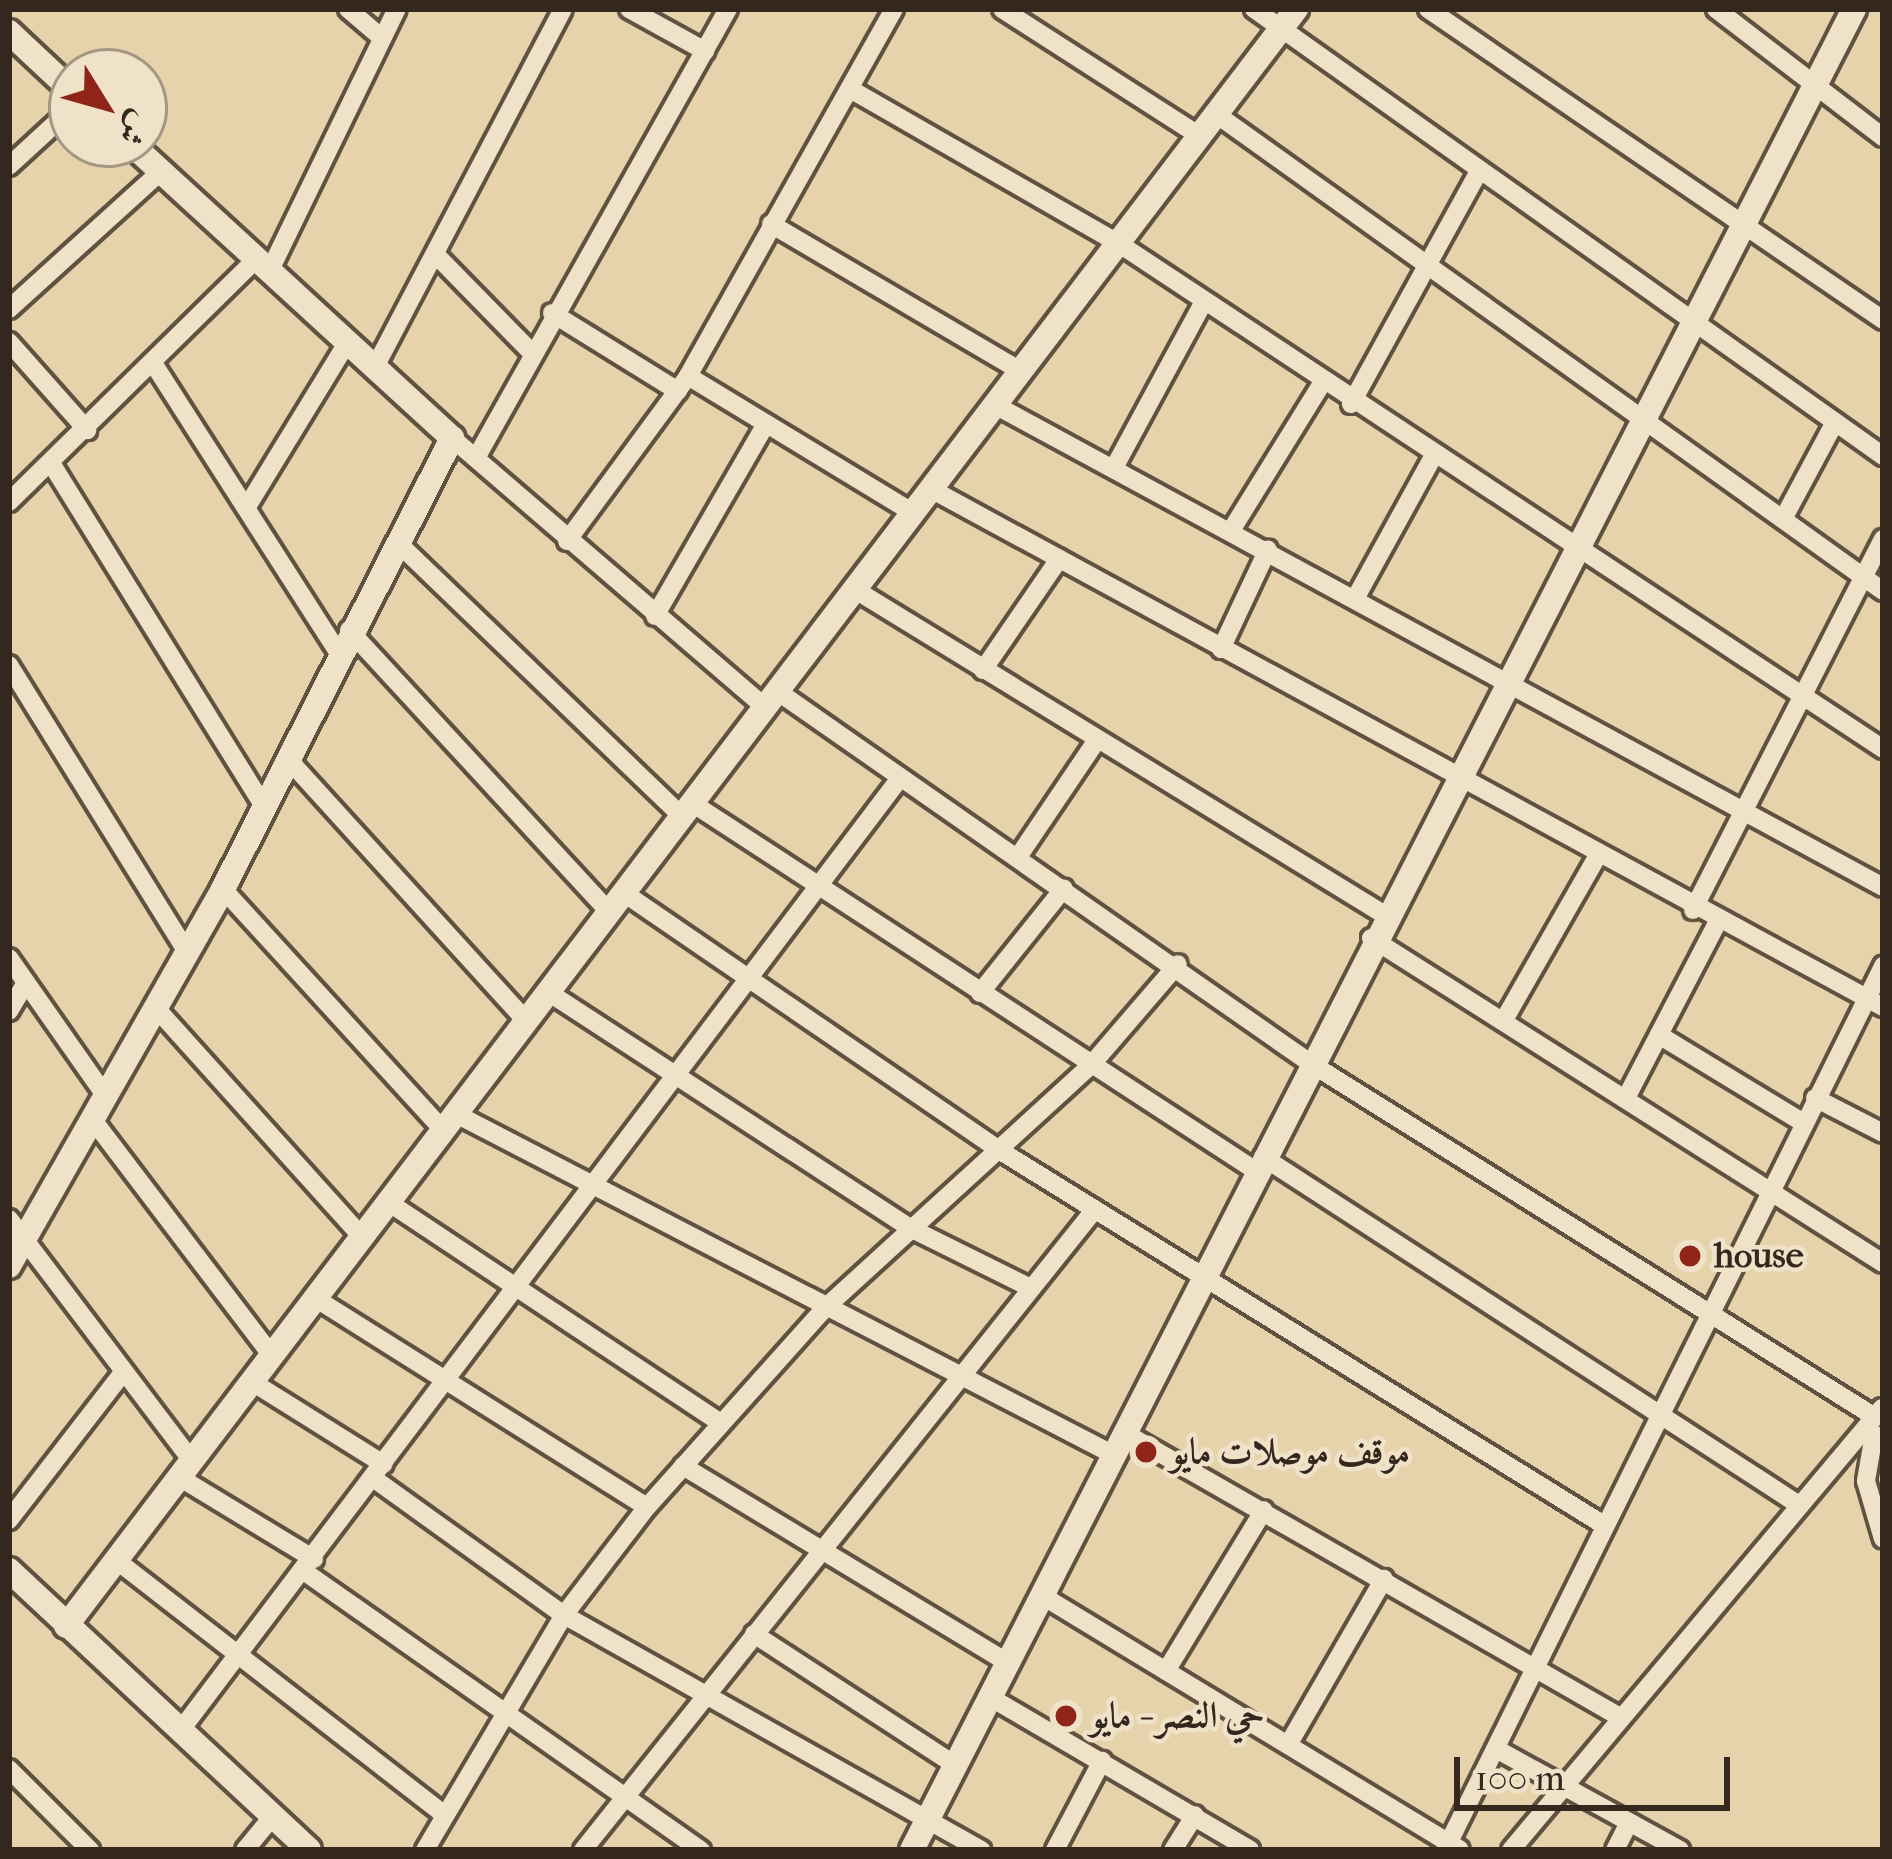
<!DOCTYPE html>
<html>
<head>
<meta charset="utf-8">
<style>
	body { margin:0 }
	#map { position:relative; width:1892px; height:1859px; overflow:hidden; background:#e6d3ab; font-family:"IM FELL French Canon",Amiri,serif }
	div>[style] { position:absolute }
	.roads { filter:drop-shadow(3px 0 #605241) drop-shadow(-3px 0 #605241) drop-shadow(0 3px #605241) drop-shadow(0 -3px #605241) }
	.minor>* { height:18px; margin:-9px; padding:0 9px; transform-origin:9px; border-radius:9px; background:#efe2c8 }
	.tertiary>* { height:24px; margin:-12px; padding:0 12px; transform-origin:12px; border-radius:12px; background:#efe2c8 }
	.dots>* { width:33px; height:33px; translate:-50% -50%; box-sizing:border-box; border:6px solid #efe2c8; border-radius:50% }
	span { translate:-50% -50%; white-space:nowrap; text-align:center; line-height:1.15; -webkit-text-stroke:9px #efe2c8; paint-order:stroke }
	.poi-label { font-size:36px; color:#34271e; font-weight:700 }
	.left { translate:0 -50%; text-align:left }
	.frame { position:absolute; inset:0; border:12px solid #34271e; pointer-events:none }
	.north { position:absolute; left:48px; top:48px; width:120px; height:120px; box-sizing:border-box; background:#efe2c8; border:3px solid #a49784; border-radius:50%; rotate:127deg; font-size:33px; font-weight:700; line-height:48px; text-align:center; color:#34271e }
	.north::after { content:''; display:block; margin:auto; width:42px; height:54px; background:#8f2418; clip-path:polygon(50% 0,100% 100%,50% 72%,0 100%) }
	.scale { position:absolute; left:1454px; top:1757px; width:276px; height:54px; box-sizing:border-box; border:6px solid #34271e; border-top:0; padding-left:15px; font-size:36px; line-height:42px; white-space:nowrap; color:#34271e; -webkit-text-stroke:9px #efe2c8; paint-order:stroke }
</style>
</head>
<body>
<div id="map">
	<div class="roads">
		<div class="minor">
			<i style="left:348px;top:9px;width:45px;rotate:40.5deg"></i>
			<i style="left:629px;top:9px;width:87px;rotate:28.9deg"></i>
			<i style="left:1002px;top:9px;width:235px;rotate:32.7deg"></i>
			<i style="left:1254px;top:9px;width:772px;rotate:35.4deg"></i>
			<i style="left:1428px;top:9px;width:551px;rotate:34.35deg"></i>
			<i style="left:1716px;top:9px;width:210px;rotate:37.5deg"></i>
			<i style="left:850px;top:89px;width:309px;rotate:29.9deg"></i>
			<i style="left:1118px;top:243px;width:917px;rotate:33.48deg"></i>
			<i style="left:1216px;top:114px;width:820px;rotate:35.57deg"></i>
			<i style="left:9px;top:166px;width:86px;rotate:-42.6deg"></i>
			<i style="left:771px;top:224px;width:290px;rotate:30.5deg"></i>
			<i style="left:436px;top:255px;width:134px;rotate:45.6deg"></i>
			<i style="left:271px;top:268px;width:288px;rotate:-64.1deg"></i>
			<i style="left:9px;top:309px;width:205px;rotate:-42.2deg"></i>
			<i style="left:552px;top:313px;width:148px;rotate:31.8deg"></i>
			<i style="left:9px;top:342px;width:118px;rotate:48.4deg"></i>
			<i style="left:155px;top:366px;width:338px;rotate:57.4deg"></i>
			<i style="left:375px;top:367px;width:404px;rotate:-62.3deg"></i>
			<i style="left:688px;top:376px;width:263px;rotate:31.3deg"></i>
			<i style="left:1351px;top:404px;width:261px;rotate:-61.2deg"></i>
			<i style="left:995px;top:405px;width:1010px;rotate:28.49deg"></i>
			<i style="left:452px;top:438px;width:413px;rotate:40.7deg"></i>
			<i style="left:476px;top:458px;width:515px;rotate:-60.7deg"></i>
			<i style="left:51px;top:463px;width:405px;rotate:58.2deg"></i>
			<i style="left:1115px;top:466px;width:185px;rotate:-61.6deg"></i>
			<i style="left:931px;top:489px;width:1084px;rotate:28.55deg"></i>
			<i style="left:9px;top:502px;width:349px;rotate:-44.5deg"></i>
			<i style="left:248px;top:505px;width:190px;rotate:-58.6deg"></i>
			<i style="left:1783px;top:519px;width:110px;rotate:-61.8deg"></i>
			<i style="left:1232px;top:529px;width:169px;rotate:-58.3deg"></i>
			<i style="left:567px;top:541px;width:205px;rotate:-53.7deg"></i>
			<i style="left:688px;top:376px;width:421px;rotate:-60.7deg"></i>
			<i style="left:398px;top:543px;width:394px;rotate:43.9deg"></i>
			<i style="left:854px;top:589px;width:623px;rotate:31.55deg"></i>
			<i style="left:1356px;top:597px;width:160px;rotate:-61.2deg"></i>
			<i style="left:655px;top:616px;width:222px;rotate:-60deg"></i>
			<i style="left:349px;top:630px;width:384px;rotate:47.3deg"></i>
			<i style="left:1221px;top:649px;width:110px;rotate:-64.8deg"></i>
			<i style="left:9px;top:665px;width:336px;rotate:58.2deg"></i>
			<i style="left:983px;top:670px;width:135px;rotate:-55.6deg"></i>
			<i style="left:777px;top:691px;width:650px;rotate:34.91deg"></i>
			<i style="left:1310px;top:1063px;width:667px;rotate:32.07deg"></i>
			<i style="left:287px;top:758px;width:355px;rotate:47.7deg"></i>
			<i style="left:692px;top:803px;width:673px;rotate:33.12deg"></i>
			<i style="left:1018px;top:857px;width:141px;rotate:-56deg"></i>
			<i style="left:223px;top:889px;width:326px;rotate:47.6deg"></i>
			<i style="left:624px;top:893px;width:455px;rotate:34.4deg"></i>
			<i style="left:999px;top:1150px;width:706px;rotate:31.8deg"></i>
			<i style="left:1693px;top:910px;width:417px;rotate:-62.9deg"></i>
			<i style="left:1371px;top:938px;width:606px;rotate:32.41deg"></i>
			<i style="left:9px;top:958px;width:167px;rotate:55deg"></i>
			<i style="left:548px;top:992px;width:434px;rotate:33.1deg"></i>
			<i style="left:912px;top:1229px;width:131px;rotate:26.4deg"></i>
			<i style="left:980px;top:993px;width:134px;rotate:-51.3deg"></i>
			<i style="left:155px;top:1007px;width:309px;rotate:48deg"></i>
			<i style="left:9px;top:1011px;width:31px;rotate:-59deg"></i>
			<i style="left:1504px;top:1020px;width:190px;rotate:-60.3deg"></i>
			<i style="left:1659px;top:1035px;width:167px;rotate:31.3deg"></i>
			<i style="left:1626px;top:1098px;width:197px;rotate:-62.5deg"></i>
			<i style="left:1815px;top:1098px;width:76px;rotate:27.2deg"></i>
			<i style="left:456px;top:1114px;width:739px;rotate:27.4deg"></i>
			<i style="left:93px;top:1120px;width:296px;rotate:52.8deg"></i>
			<i style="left:1263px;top:1157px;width:639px;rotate:32.99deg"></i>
			<i style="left:388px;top:1202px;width:400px;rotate:33.6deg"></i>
			<i style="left:9px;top:1219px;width:303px;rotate:52.9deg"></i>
			<i style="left:315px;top:1298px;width:392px;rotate:32.2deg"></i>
			<i style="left:252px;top:1382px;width:155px;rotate:32deg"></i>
			<i style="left:1123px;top:1432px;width:571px;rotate:29.84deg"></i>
			<i style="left:1874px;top:1434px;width:48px;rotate:99.7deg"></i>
			<i style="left:1866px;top:1481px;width:60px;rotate:73.7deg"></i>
			<i style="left:683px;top:1466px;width:378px;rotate:31.2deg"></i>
			<i style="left:179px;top:1477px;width:158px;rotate:31.3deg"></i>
			<i style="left:373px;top:1478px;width:235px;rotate:35.7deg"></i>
			<i style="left:564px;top:1615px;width:479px;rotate:29.4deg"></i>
			<i style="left:9px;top:1520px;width:188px;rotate:-52.3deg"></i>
			<i style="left:116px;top:1560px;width:415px;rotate:37.8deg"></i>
			<i style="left:305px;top:1572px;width:484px;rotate:35.1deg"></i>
			<i style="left:1041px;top:1595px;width:490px;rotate:31.3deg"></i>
			<i style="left:754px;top:1634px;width:240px;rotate:33.1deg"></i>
			<i style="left:1166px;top:1671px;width:188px;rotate:-58.7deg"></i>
			<i style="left:988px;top:1696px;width:304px;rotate:30.4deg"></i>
			<i style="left:180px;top:1731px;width:1194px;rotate:-52.93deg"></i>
			<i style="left:1288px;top:1745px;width:192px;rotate:-60deg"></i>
			<i style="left:1498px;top:1750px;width:208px;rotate:28.8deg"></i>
			<i style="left:9px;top:1769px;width:115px;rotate:45deg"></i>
			<i style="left:245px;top:1850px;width:44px;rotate:-50.5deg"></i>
			<i style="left:425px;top:1850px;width:273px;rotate:-59.4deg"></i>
			<i style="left:564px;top:1615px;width:136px;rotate:-52.5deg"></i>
			<i style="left:647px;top:1507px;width:268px;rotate:-48.2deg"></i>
			<i style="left:826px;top:1307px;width:359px;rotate:-42.4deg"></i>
			<i style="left:1091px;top:1065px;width:133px;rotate:-49.3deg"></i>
			<i style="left:583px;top:1850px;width:820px;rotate:-51.38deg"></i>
			<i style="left:1055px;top:1850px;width:101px;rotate:-62.2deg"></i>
			<i style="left:1173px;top:1850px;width:41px;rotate:-57.8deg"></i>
			<i style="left:1445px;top:1850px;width:987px;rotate:-63.64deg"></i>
			<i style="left:1511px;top:1850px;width:577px;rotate:-49.99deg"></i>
			<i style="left:1615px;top:1850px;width:30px;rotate:-63deg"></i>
		</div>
		<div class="tertiary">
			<i style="left:9px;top:32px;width:86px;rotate:43.1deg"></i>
			<i style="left:9px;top:1266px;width:434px;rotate:-60.4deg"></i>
			<i style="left:223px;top:889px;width:506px;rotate:-63.08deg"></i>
			<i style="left:452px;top:438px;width:435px;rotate:-137.5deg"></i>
			<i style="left:9px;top:1570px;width:410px;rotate:43deg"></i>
			<i style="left:66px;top:1626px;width:2032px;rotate:-52.74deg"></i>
			<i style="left:912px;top:1850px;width:2068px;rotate:-62.9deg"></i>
		</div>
	</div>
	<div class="dots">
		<i style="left:1690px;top:1256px;background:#8f2418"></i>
		<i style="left:1146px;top:1452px;background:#8f2418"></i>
		<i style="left:1066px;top:1716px;background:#8f2418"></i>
	</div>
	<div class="poi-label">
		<span class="left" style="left:1714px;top:1256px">house</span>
		<span class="left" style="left:1170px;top:1452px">موقف موصلات مايو</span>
		<span class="left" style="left:1090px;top:1716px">حي النصر - مايو</span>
	</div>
	<div class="frame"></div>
	<div class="north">ش</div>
	<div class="scale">100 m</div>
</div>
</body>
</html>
